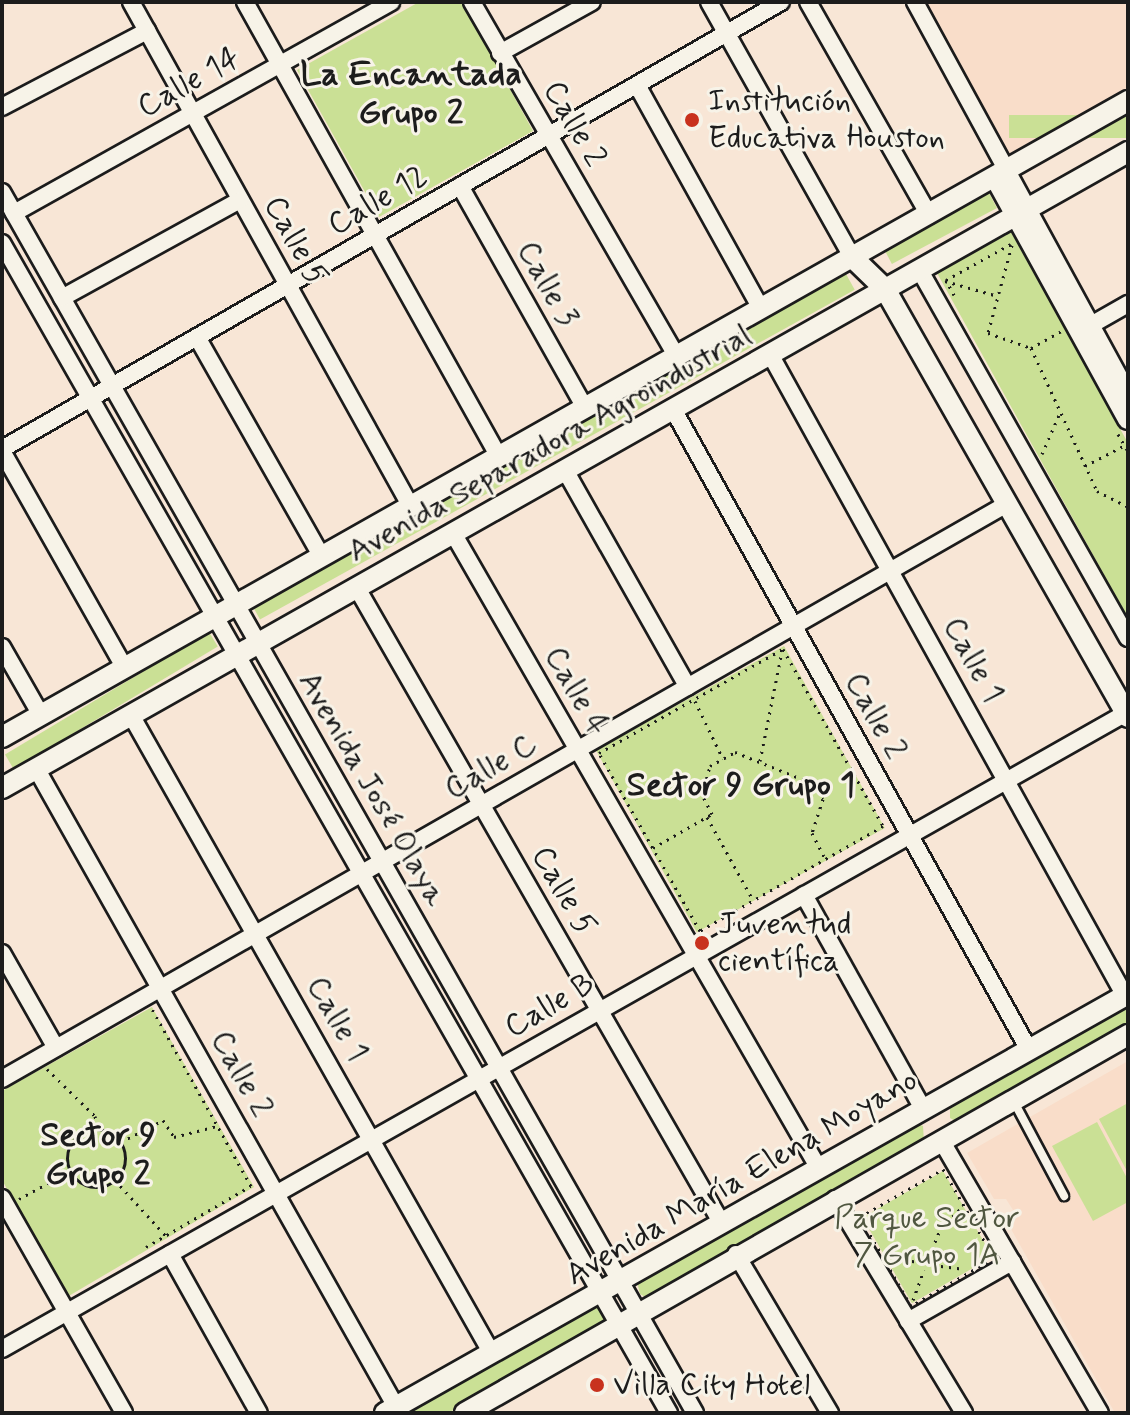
<!DOCTYPE html>
<html>
<head>
<meta charset="utf-8">
<style>
	body { margin:0 }
	#map { position:relative; width:1130px; height:1415px; overflow:hidden; background:#f8e6d6; font-family:Mynerve,sans-serif }
	div>[style] { position:absolute }
	.built>* { inset:0; background:#f9ddc9 }
	.green>* { inset:0; background:#cae095; transform-origin:0 0 }
	.path>* { height:3px; margin-top:-1.5px; transform-origin:0; background:repeating-linear-gradient(90deg,#1c1c1c 0 2px,transparent 0 8px) }
	.path>.ring { margin:-1.5px; padding:0; box-sizing:content-box; background:none; border:3px solid #1c1c1c; border-radius:50% }
	.roads { filter:drop-shadow(2px 0 #1c1c1c) drop-shadow(-2px 0 #1c1c1c) drop-shadow(0 2px #1c1c1c) drop-shadow(0 -2px #1c1c1c) }
	.service>* { height:8px; margin:-4px; padding:0 4px; transform-origin:4px; border-radius:4px; background:#f7f3e8 }
	.minor>* { height:16px; margin:-8px; padding:0 8px; transform-origin:8px; border-radius:8px; background:#f7f3e8 }
	.tertiary>* { height:20px; margin:-10px; padding:0 10px; transform-origin:10px; border-radius:10px; background:#f7f3e8 }
	.dots>* { width:22px; height:22px; translate:-50% -50%; box-sizing:border-box; border:4px solid #f7f3e8; border-radius:50% }
	span { translate:-50% -50%; white-space:nowrap; text-align:center; line-height:1.15; -webkit-text-stroke:6px #f7f3e8; paint-order:stroke }
	.street-label { font-size:32px; color:#1c1c1c }
	.poi-label { font-size:32px; color:#1c1c1c }
	.left { translate:0 -50%; text-align:left }
	.park-label { font-size:32px; color:#505740 }
	.neighbourhood-label { font-size:34px; color:#1c1c1c; font-weight:700 }
	.frame { position:absolute; inset:0; border:4px solid #1c1c1c; pointer-events:none }
</style>
</head>
<body>
<div id="map">
	<div class="built">
		<i style="clip-path:polygon(912px 2px,1128px 2px,1128px 95px,1003px 165px)"></i>
		<i style="clip-path:polygon(1128px 1061px,1128px 1413px,1115px 1413px,1007px 1222px,1013px 1210px,1006px 1199px,994px 1199px,967px 1153px)"></i>
	</div>
	<div class="green">
		<i style="clip-path:polygon(419px 2px,462px 2px,533px 131px,379px 217px,297px 70px)"></i>
		<i style="left:1128px;top:115px;width:23px;height:119px;rotate:90deg"></i>
		<i style="left:989px;top:193px;width:17px;height:119px;rotate:62deg"></i>
		<i style="clip-path:polygon(1011px 232px,1128px 443px,1128px 618px,937px 273px)"></i>
		<i style="left:846px;top:274px;width:18px;height:680px;rotate:61deg"></i>
		<i style="left:209px;top:632px;width:17px;height:238px;rotate:59deg"></i>
		<i style="left:784px;top:646px;width:208px;height:215px;rotate:61deg"></i>
		<i style="clip-path:polygon(1128px 1002px,1128px 1025px,957px 1122px,950px 1118px,950px 1103px)"></i>
		<i style="clip-path:polygon(152px 1007px,254px 1187px,67px 1297px,2px 1180px,2px 1091px)"></i>
		<i style="clip-path:polygon(1128px 1103px,1128px 1173px,1099px 1119px)"></i>
		<i style="clip-path:polygon(1097px 1122px,1128px 1180px,1128px 1202px,1093px 1221px,1052px 1146px)"></i>
		<i style="clip-path:polygon(915px 1123px,923px 1126px,924px 1142px,649px 1299px,640px 1294px,637px 1282px)"></i>
		<i style="left:943px;top:1171px;width:99px;height:93px;rotate:60deg"></i>
		<i style="clip-path:polygon(595px 1304px,603px 1305px,605px 1324px,448px 1413px,405px 1413px)"></i>
	</div>
	<div class="path">
		<i style="left:1012px;top:245px;width:91px;rotate:105.3deg"></i>
		<i style="left:988px;top:333px;width:46px;rotate:19.2deg"></i>
		<i style="left:1031px;top:348px;width:35px;rotate:-29deg"></i>
		<i style="left:945px;top:281px;width:55px;rotate:15.8deg"></i>
		<i style="left:954px;top:295px;width:17px;rotate:-118deg"></i>
		<i style="left:946px;top:280px;width:74px;rotate:-29deg"></i>
		<i style="left:1031px;top:348px;width:157px;rotate:65.2deg"></i>
		<i style="left:1097px;top:491px;width:35px;rotate:27deg"></i>
		<i style="left:1118px;top:434px;width:20px;rotate:60deg"></i>
		<i style="left:1042px;top:454px;width:43px;rotate:-66.4deg"></i>
		<i style="left:1085px;top:466px;width:45px;rotate:-27.7deg"></i>
		<i style="left:783px;top:649px;width:203px;rotate:60.5deg"></i>
		<i style="left:883px;top:826px;width:211px;rotate:150.2deg"></i>
		<i style="left:700px;top:931px;width:205px;rotate:-119.6deg"></i>
		<i style="left:599px;top:753px;width:211px;rotate:-29.5deg"></i>
		<i style="left:695px;top:701px;width:64px;rotate:64.2deg"></i>
		<i style="left:760px;top:761px;width:112px;rotate:-78.7deg"></i>
		<i style="left:707px;top:817px;width:95px;rotate:61deg"></i>
		<i style="left:653px;top:848px;width:68px;rotate:-30deg"></i>
		<i style="left:712px;top:814px;width:22px;rotate:-117deg"></i>
		<i style="left:702px;top:794px;width:29px;rotate:-74deg"></i>
		<i style="left:710px;top:766px;width:29px;rotate:-29deg"></i>
		<i style="left:735px;top:752px;width:85px;rotate:22.1deg"></i>
		<i style="left:814px;top:784px;width:17px;rotate:59deg"></i>
		<i style="left:823px;top:799px;width:36px;rotate:108deg"></i>
		<i style="left:812px;top:833px;width:30px;rotate:63deg"></i>
		<i style="left:47px;top:1069px;width:67px;rotate:44.4deg"></i>
		<i style="left:95px;top:1116px;width:13px;rotate:77deg"></i>
		<i class="ring" style="left:67px;top:1129px;width:55px;height:55px"></i>
		<i style="left:121px;top:1142px;width:47px;rotate:-27.6deg"></i>
		<i style="left:163px;top:1120px;width:20px;rotate:57deg"></i>
		<i style="left:174px;top:1137px;width:44px;rotate:-14.3deg"></i>
		<i style="left:943px;top:1169px;width:103px;rotate:60.2deg"></i>
		<i style="left:994px;top:1258px;width:96px;rotate:150deg"></i>
		<i style="left:911px;top:1306px;width:103px;rotate:-119.8deg"></i>
		<i style="left:860px;top:1217px;width:96px;rotate:-30deg"></i>
		<i style="left:115px;top:1180px;width:76px;rotate:47.7deg"></i>
		<i style="left:19px;top:1199px;width:48px;rotate:-28.7deg"></i>
		<i style="left:61px;top:1176px;width:17px;rotate:13deg"></i>
		<i style="left:146px;top:1247px;width:121px;rotate:-30.2deg"></i>
		<i style="left:251px;top:1186px;width:203px;rotate:-119.2deg"></i>
		<i style="left:929px;top:1257px;width:31px;rotate:-68deg"></i>
		<i style="left:941px;top:1228px;width:28px;rotate:-45deg"></i>
		<i style="left:888px;top:1258px;width:32px;rotate:7deg"></i>
		<i style="left:933px;top:1265px;width:32px;rotate:7deg"></i>
		<i style="left:913px;top:1300px;width:32px;rotate:-70deg"></i>
	</div>
	<div class="roads">
		<div class="service">
			<i style="left:1013px;top:1100px;width:109px;rotate:62deg"></i>
		</div>
		<div class="minor">
			<i style="left:131px;top:2px;width:577px;rotate:60.99deg"></i>
			<i style="left:245px;top:2px;width:521px;rotate:60.83deg"></i>
			<i style="left:472px;top:2px;width:410px;rotate:60deg"></i>
			<i style="left:709px;top:2px;width:292px;rotate:60.7deg"></i>
			<i style="left:808px;top:2px;width:245px;rotate:60.4deg"></i>
			<i style="left:915px;top:2px;width:444px;rotate:61.4deg"></i>
			<i style="left:500px;top:53px;width:105px;rotate:-29deg"></i>
			<i style="left:637px;top:85px;width:256px;rotate:61deg"></i>
			<i style="left:2px;top:107px;width:164px;rotate:-27.7deg"></i>
			<i style="left:460px;top:186px;width:255px;rotate:60.6deg"></i>
			<i style="left:2px;top:192px;width:1404px;rotate:60.42deg"></i>
			<i style="left:14px;top:213px;width:432px;rotate:-29.2deg"></i>
			<i style="left:2px;top:243px;width:1347px;rotate:60.31deg"></i>
			<i style="left:919px;top:269px;width:424px;rotate:60.5deg"></i>
			<i style="left:62px;top:298px;width:203px;rotate:-28.8deg"></i>
			<i style="left:1084px;top:329px;width:51px;rotate:-29.6deg"></i>
			<i style="left:197px;top:337px;width:253px;rotate:60.4deg"></i>
			<i style="left:770px;top:354px;width:734px;rotate:61.06deg"></i>
			<i style="left:673px;top:409px;width:733px;rotate:60.95deg"></i>
			<i style="left:2px;top:449px;width:898px;rotate:-29.85deg"></i>
			<i style="left:2px;top:451px;width:249px;rotate:60.5deg"></i>
			<i style="left:565px;top:470px;width:249px;rotate:60.5deg"></i>
			<i style="left:453px;top:533px;width:732px;rotate:60.07deg"></i>
			<i style="left:357px;top:588px;width:731px;rotate:60.14deg"></i>
			<i style="left:2px;top:647px;width:78px;rotate:60.2deg"></i>
			<i style="left:131px;top:715px;width:732px;rotate:60.53deg"></i>
			<i style="left:36px;top:768px;width:733px;rotate:60.6deg"></i>
			<i style="left:804px;top:895px;width:245px;rotate:60.9deg"></i>
			<i style="left:2px;top:953px;width:109px;rotate:60.4deg"></i>
			<i style="left:2px;top:1079px;width:1158px;rotate:-29.78deg"></i>
			<i style="left:941px;top:1140px;width:316px;rotate:59.8deg"></i>
			<i style="left:2px;top:1198px;width:247px;rotate:60.4deg"></i>
			<i style="left:835px;top:1199px;width:250px;rotate:58.9deg"></i>
			<i style="left:170px;top:1254px;width:182px;rotate:60.8deg"></i>
			<i style="left:736px;top:1254px;width:185px;rotate:59.4deg"></i>
			<i style="left:908px;top:1321px;width:120px;rotate:-29.6deg"></i>
			<i style="left:2px;top:1349px;width:1291px;rotate:-29.5deg"></i>
		</div>
		<div class="tertiary">
			<i style="left:995px;top:177px;width:276px;rotate:61.2deg"></i>
			<i style="left:852px;top:257px;width:46px;rotate:44.1deg"></i>
			<i style="left:885px;top:289px;width:492px;rotate:60.4deg"></i>
			<i style="left:2px;top:737px;width:1293px;rotate:-29.46deg"></i>
			<i style="left:2px;top:788px;width:1293px;rotate:-29.46deg"></i>
			<i style="left:385px;top:1413px;width:853px;rotate:-29.42deg"></i>
			<i style="left:465px;top:1413px;width:763px;rotate:-29.69deg"></i>
		</div>
	</div>
	<div class="dots">
		<i style="left:692px;top:120px;background:#c8321e"></i>
		<i style="left:702px;top:943px;background:#c8321e"></i>
		<i style="left:597px;top:1385px;background:#c8321e"></i>
	</div>
	<div class="street-label">
		<span style="left:189px;top:83px;rotate:-29deg">Calle 14</span>
		<span style="left:574px;top:124px;rotate:60deg">Calle 2</span>
		<span style="left:378px;top:201px;rotate:-30deg">Calle 12</span>
		<span style="left:295px;top:241px;rotate:61deg">Calle 5</span>
		<span style="left:547px;top:284px;rotate:61deg">Calle 3</span>
		<span style="left:550px;top:444px;rotate:-29deg">Avenida Separadora Agroindustrial</span>
		<span style="left:973px;top:660px;rotate:61deg">Calle 1</span>
		<span style="left:576px;top:691px;rotate:60deg">Calle 4</span>
		<span style="left:875px;top:716px;rotate:61deg">Calle 2</span>
		<span style="left:491px;top:767px;rotate:-30deg">Calle C</span>
		<span style="left:372px;top:789px;rotate:60deg">Avenida José Olaya</span>
		<span style="left:563px;top:891px;rotate:60deg">Calle 5</span>
		<span style="left:550px;top:1006px;rotate:-30deg">Calle B</span>
		<span style="left:337px;top:1019px;rotate:60deg">Calle 1</span>
		<span style="left:241px;top:1074px;rotate:61deg">Calle 2</span>
		<span style="left:742px;top:1178px;rotate:-30deg">Avenida María Elena Moyano</span>
	</div>
	<div class="poi-label">
		<span class="left" style="left:708px;top:120px">Institución<br>Educativa Houston</span>
		<span class="left" style="left:718px;top:943px">Juventud<br>científica</span>
		<span class="left" style="left:613px;top:1385px">Villa City Hotel</span>
	</div>
	<div class="park-label">
		<span style="left:927px;top:1237px">Parque Sector<br>7 Grupo 1A</span>
	</div>
	<div class="neighbourhood-label">
		<span style="left:411px;top:94px">La Encantada<br>Grupo 2</span>
		<span style="left:741px;top:786px">Sector 9 Grupo 1</span>
		<span style="left:98px;top:1155px">Sector 9<br>Grupo 2</span>
	</div>
	<div class="frame"></div>
</div>
</body>
</html>
